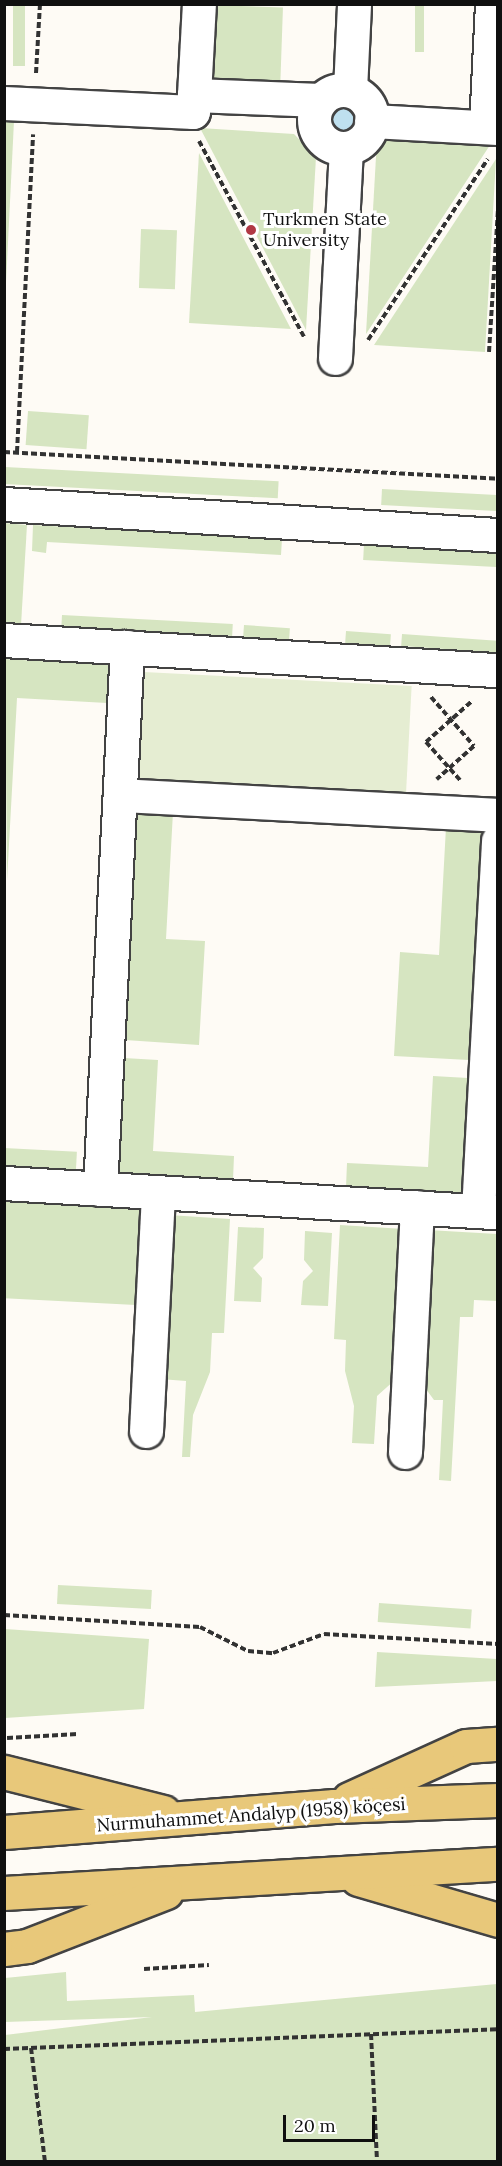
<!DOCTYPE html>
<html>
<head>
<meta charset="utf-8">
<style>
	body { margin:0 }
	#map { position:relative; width:502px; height:2166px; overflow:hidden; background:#fefbf5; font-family:Lora,serif }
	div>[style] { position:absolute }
	.green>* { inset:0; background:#d6e5c1; transform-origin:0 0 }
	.pitch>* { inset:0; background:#e5edd2; transform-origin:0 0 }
	.water>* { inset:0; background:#bfe0ef }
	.round { border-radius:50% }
	.path>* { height:4px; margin-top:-2px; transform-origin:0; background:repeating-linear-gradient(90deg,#323232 0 6px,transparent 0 9px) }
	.roads { filter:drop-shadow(2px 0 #434343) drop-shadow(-2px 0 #434343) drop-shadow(0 2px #434343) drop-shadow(0 -2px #434343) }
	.minor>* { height:33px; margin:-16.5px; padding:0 16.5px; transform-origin:16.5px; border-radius:16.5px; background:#fff }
	.minor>.ring { margin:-16.5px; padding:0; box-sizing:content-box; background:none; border:33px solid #fff; border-radius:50% }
	.major>* { height:33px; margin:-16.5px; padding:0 16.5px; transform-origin:16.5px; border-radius:16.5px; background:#e8c87a }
	.dots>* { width:16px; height:16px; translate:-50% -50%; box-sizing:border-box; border:3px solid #fff; border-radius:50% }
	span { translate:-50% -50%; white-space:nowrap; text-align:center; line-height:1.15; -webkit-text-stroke:6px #fff; paint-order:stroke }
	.poi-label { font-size:18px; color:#101010 }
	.left { translate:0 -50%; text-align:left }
	.street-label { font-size:18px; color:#101010 }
	.frame { position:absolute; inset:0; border:6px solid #101010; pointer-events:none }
	.scale { position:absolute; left:283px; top:2115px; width:92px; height:27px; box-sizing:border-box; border:3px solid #101010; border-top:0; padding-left:8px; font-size:18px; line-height:21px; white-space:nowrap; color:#101010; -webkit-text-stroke:4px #fff; paint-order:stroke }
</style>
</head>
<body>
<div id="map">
	<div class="green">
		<i style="left:13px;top:5px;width:12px;height:61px"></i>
		<i style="left:210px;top:5px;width:73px;height:73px;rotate:2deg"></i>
		<i style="left:415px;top:5px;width:9px;height:47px"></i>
		<i style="clip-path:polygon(5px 121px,14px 121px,5px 303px,4px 121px)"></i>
		<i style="clip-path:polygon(200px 128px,294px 134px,316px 157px,306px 330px)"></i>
		<i style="clip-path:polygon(377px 139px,490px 145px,366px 334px)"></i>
		<i style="clip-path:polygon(199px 153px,291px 329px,189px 323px)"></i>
		<i style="clip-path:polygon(496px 159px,485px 352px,374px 345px)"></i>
		<i style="left:141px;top:229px;width:36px;height:59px;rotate:2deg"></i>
		<i style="left:28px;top:411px;width:61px;height:34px;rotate:4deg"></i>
		<i style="left:5px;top:467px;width:274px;height:17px;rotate:3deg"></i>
		<i style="left:382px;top:489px;width:115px;height:16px;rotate:3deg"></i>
		<i style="clip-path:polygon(4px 523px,27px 525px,21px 625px,5px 624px)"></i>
		<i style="clip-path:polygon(33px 525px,282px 539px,281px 555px,47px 542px,46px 553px,32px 551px)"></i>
		<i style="left:364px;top:544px;width:133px;height:16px;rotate:3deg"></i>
		<i style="left:62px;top:615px;width:171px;height:12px;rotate:3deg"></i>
		<i style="left:244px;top:625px;width:46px;height:13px;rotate:4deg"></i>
		<i style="left:346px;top:631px;width:45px;height:12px;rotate:4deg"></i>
		<i style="left:402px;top:634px;width:95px;height:12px;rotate:4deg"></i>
		<i style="clip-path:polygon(5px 659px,109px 665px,107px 703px,17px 698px,7px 881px)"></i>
		<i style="clip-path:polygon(137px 810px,173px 812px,166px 939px,205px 941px,199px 1045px,125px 1040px)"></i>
		<i style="clip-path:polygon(446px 827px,482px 830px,469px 1060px,394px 1056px,400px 952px,439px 955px)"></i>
		<i style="clip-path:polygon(124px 1058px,158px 1060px,153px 1151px,234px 1156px,233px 1180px,117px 1173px)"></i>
		<i style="clip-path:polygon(433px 1076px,468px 1078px,462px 1193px,346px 1187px,347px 1163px,428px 1167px)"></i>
		<i style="left:4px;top:1148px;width:73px;height:21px;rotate:3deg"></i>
		<i style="left:4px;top:1198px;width:142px;height:100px;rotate:3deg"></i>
		<i style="clip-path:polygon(169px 1215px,230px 1219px,224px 1333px,212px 1333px,210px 1372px,193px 1415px,190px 1457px,182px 1457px,186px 1381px,160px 1379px)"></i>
		<i style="clip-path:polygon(340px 1225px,404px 1229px,396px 1379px,377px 1396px,374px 1444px,352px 1443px,354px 1406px,345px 1371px,346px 1340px,334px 1339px)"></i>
		<i style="clip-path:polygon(238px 1227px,264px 1228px,263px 1258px,253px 1268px,262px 1278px,261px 1302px,234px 1301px)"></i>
		<i style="clip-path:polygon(428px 1230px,497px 1234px,497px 1301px,474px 1300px,473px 1317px,460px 1317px,451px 1481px,439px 1480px,443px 1400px,434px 1400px,420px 1381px)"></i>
		<i style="clip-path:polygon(305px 1231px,332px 1233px,328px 1306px,301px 1305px,303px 1281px,313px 1271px,304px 1260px)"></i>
		<i style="left:58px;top:1585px;width:94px;height:19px;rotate:3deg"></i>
		<i style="left:379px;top:1603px;width:93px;height:19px;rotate:4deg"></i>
		<i style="clip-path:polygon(5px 1629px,149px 1639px,144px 1709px,5px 1718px)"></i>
		<i style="clip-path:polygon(377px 1652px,497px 1659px,497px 1681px,375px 1687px)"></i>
		<i style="clip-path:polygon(66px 1972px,67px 2001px,194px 1995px,195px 2012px,497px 1984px,497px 2161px,5px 2161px,5px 2035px,152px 2017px,5px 2022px,5px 1978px)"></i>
	</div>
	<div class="pitch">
		<i style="left:144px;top:672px;width:268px;height:108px;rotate:3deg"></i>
	</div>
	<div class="water">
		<i class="round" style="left:326px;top:102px;width:34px;height:34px"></i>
	</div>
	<div class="path">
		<i style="left:36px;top:73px;width:69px;rotate:-86.7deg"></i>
		<i style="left:199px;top:141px;width:222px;rotate:61.8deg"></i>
		<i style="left:368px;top:340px;width:217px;rotate:-56.5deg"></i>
		<i style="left:489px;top:352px;width:144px;rotate:-86.4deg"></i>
		<i style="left:4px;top:452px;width:495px;rotate:3.1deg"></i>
		<i style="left:17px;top:452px;width:318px;rotate:-87.1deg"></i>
		<i style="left:431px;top:697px;width:65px;rotate:48.7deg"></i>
		<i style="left:474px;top:746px;width:50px;rotate:138.3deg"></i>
		<i style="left:460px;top:780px;width:51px;rotate:-131.8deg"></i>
		<i style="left:426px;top:742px;width:62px;rotate:-41.7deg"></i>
		<i style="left:4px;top:1615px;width:196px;rotate:3.5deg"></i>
		<i style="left:200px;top:1627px;width:54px;rotate:26.6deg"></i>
		<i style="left:248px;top:1651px;width:25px;rotate:5deg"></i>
		<i style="left:273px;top:1653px;width:54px;rotate:-20.4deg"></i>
		<i style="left:324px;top:1634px;width:174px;rotate:3.3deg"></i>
		<i style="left:7px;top:1738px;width:71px;rotate:-3.2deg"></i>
		<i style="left:144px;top:1969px;width:65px;rotate:-3.5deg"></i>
		<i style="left:371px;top:2034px;width:128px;rotate:87.3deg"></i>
		<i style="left:31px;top:2048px;width:115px;rotate:83deg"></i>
		<i style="left:4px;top:2049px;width:494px;rotate:-2.3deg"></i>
	</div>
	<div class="roads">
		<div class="minor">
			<i style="left:350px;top:90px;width:86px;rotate:-87.3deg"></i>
			<i class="ring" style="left:314px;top:90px;width:25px;height:25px"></i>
			<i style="left:194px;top:95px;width:91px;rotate:-86.9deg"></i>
			<i style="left:4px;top:103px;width:189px;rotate:2.7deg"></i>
			<i style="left:193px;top:112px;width:17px;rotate:-87deg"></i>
			<i style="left:194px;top:95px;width:126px;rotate:2.3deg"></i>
			<i style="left:371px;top:121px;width:127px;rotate:3.2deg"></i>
			<i style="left:486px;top:127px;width:123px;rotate:-87.2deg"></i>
			<i style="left:335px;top:358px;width:209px;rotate:-87deg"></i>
			<i style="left:4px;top:504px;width:495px;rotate:3.6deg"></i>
			<i style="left:4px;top:640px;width:495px;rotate:3.5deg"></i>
			<i style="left:120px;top:795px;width:379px;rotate:3deg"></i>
			<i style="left:4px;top:1183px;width:495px;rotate:3.4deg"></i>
			<i style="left:100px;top:1189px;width:543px;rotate:-87.15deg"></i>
			<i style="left:478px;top:1211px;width:371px;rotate:-86.9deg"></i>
			<i style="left:146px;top:1431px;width:239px;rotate:-87.1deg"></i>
			<i style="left:405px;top:1452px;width:245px;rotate:-87.2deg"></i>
		</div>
		<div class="major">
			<i style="left:4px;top:1772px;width:164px;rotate:14.1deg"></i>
			<i style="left:349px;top:1799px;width:128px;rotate:-24.4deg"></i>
			<i style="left:466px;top:1746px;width:32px;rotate:-4deg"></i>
			<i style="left:4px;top:1832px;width:331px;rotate:-4.5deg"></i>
			<i style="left:334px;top:1806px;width:164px;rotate:-2.1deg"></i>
			<i style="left:358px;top:1879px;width:146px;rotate:16.3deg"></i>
			<i style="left:4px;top:1893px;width:495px;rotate:-3.4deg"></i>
			<i style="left:4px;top:1949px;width:23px;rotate:-7deg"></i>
			<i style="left:27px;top:1946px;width:149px;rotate:-21.2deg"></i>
		</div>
	</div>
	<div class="dots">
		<i style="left:251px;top:230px;background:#b03844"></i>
	</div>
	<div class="poi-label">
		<span class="left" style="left:263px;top:230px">Turkmen State<br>University</span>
	</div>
	<div class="street-label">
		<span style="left:251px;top:1815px;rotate:-4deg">Nurmuhammet Andalyp (1958) köçesi</span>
	</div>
	<div class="frame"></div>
	<div class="scale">20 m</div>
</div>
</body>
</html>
